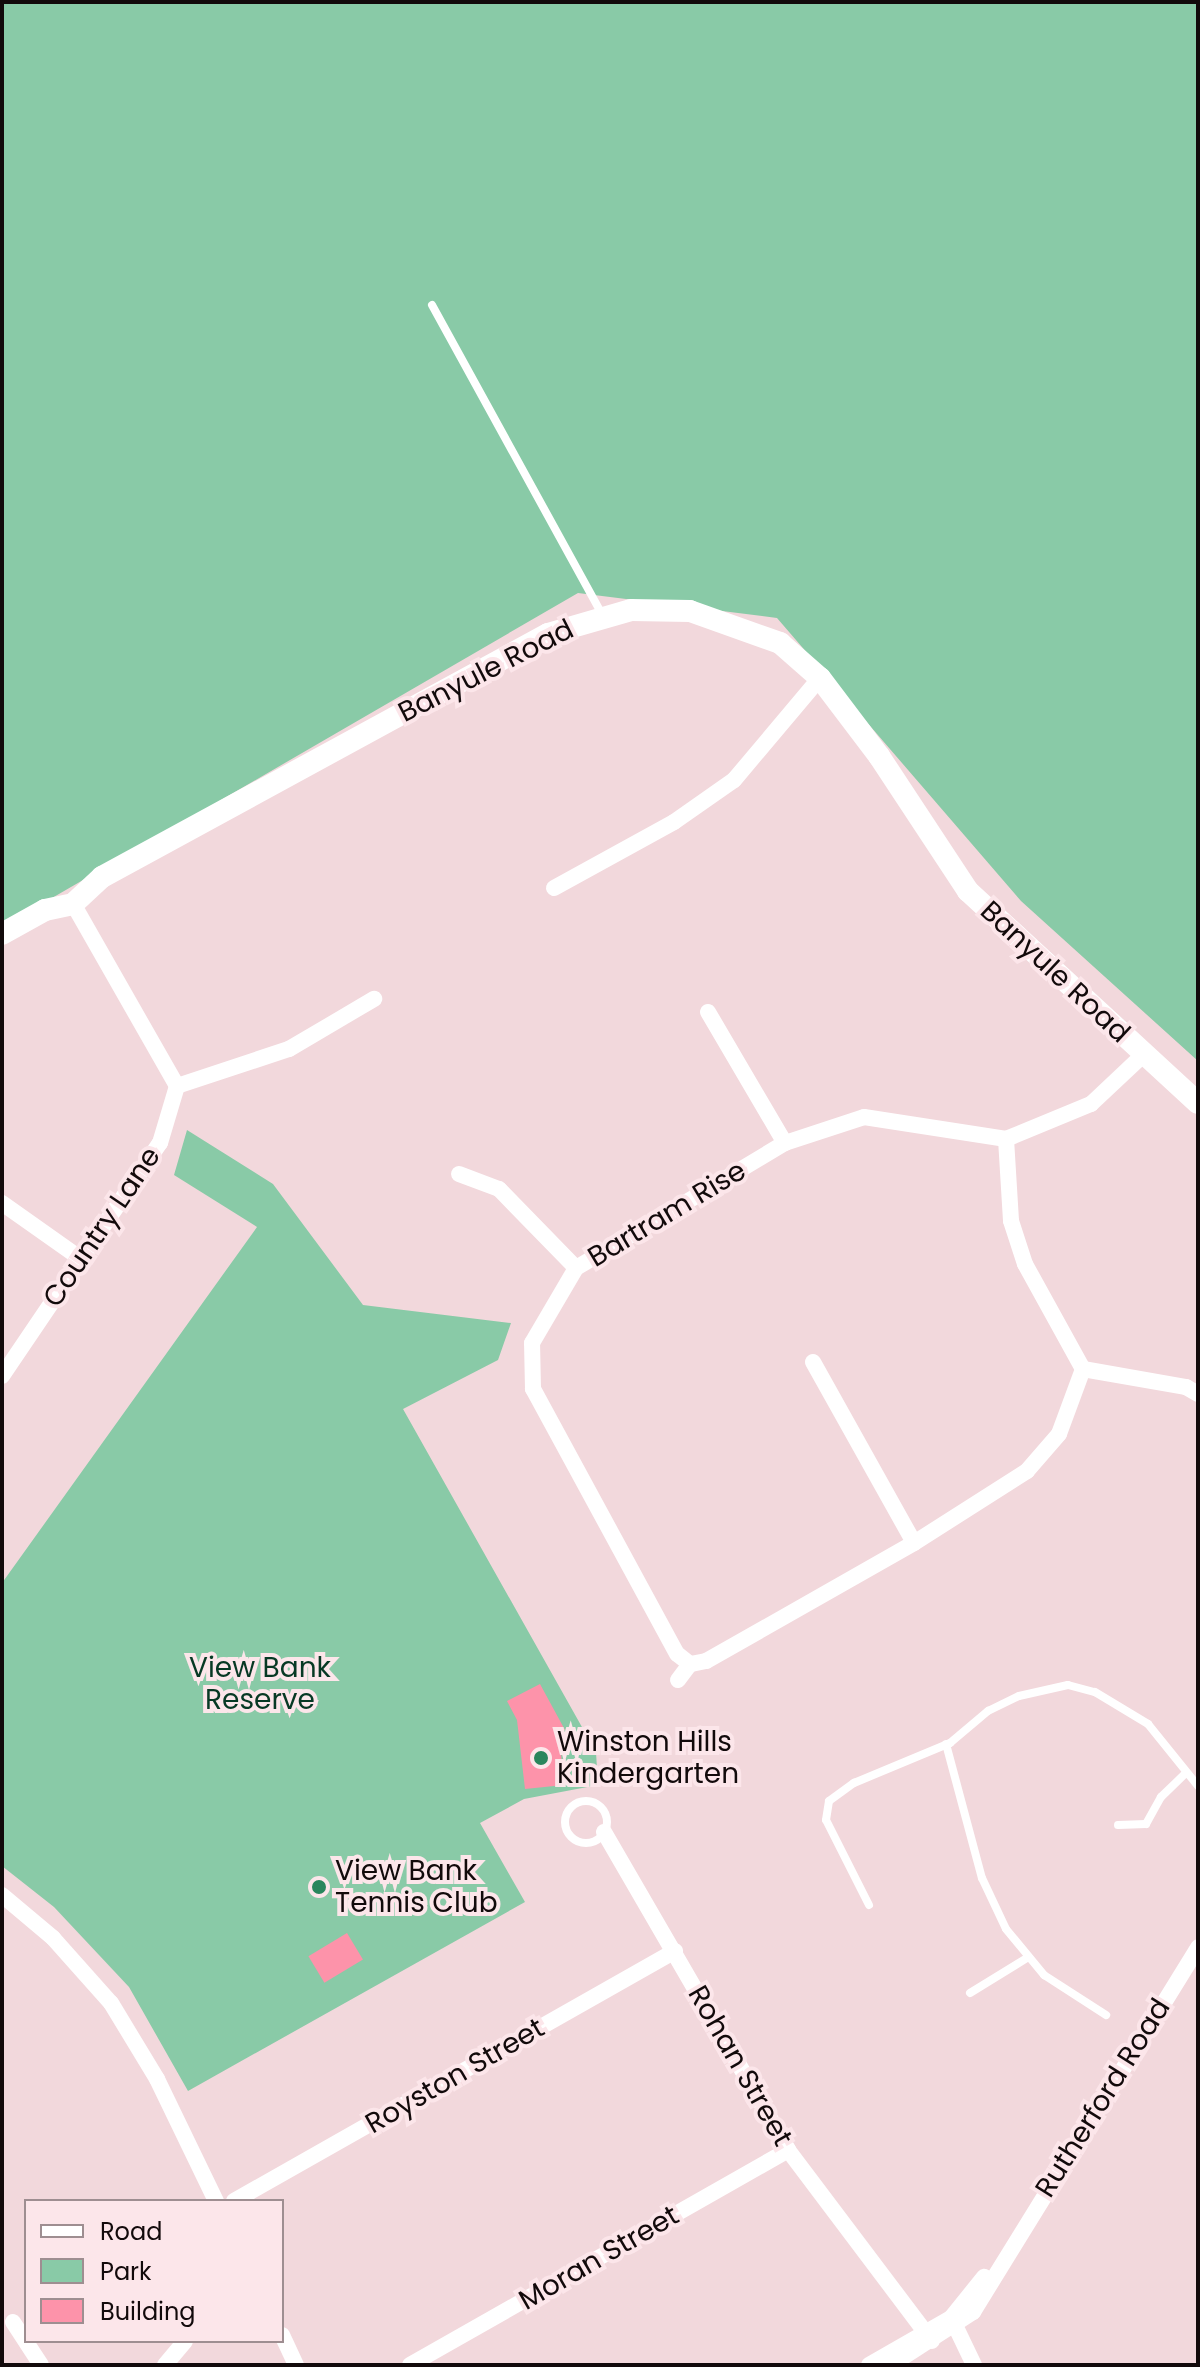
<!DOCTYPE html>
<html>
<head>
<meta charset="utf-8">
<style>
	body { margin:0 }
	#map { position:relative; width:1200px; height:2367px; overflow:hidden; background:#f2d8dc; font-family:Poppins,sans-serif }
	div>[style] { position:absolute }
	.green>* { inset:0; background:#89caa7 }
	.building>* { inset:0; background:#fd93aa; transform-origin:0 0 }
	.service>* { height:8px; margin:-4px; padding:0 4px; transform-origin:4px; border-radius:4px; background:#fff }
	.service>.ring { margin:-4px; padding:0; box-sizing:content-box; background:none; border:8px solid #fff; border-radius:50% }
	.minor>* { height:16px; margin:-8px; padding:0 8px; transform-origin:8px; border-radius:8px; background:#fff }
	.tertiary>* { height:22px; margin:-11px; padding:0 11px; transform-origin:11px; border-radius:11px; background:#fff }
	.dots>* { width:22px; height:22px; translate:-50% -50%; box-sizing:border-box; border:4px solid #fce6ea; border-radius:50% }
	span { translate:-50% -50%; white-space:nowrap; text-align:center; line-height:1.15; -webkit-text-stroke:8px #fce6ea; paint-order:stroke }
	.street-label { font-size:28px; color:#120a0b }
	.park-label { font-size:28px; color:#073924 }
	.poi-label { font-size:28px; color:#120a0b }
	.left { translate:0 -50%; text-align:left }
	.frame { position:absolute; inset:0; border:4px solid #120a0b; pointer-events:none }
	.legend { position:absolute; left:24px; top:2199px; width:260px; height:144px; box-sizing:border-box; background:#fce6ea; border:2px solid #9e8e91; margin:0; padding:10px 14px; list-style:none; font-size:24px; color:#120a0b }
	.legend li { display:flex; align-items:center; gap:16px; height:40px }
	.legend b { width:40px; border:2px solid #9e8e91 }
</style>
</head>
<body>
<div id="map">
	<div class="green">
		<i style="clip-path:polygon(2px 2px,1198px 2px,1198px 1061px,1021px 901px,777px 618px,578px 593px,2px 927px)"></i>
		<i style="clip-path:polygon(187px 1130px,273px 1184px,363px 1305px,511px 1323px,498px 1360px,403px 1409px,596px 1752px,598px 1785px,524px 1799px,480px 1823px,525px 1902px,188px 2091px,129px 1987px,54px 1907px,2px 1866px,2px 1583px,257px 1227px,174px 1175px)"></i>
	</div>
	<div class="building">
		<i style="clip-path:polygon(540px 1684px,565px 1730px,559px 1731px,564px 1785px,525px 1789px,517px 1720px,507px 1701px)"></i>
		<i style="left:347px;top:1933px;width:31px;height:45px;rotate:59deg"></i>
	</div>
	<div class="service">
		<i style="left:432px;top:305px;width:353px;rotate:61.2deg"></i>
		<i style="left:946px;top:1744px;width:139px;rotate:75deg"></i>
		<i style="left:982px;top:1878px;width:56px;rotate:64.8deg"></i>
		<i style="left:1006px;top:1929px;width:60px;rotate:50.4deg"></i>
		<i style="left:1044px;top:1975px;width:74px;rotate:32.8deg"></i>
		<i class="ring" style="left:565px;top:1801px;width:34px;height:34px"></i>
		<i style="left:1118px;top:1825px;width:28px;rotate:-2deg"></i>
		<i style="left:1146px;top:1824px;width:31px;rotate:-61deg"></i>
		<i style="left:1161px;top:1797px;width:35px;rotate:-44deg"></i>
		<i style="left:869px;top:1905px;width:95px;rotate:-116.8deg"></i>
		<i style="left:826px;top:1820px;width:19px;rotate:-81deg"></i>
		<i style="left:829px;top:1801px;width:31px;rotate:-36deg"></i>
		<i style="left:854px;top:1783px;width:104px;rotate:-22.6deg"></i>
		<i style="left:950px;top:1743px;width:50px;rotate:-40.1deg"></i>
		<i style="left:988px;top:1711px;width:34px;rotate:-26deg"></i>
		<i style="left:1019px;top:1696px;width:50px;rotate:-12.7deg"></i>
		<i style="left:1068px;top:1685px;width:28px;rotate:15deg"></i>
		<i style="left:1095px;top:1692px;width:62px;rotate:31.1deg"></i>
		<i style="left:1148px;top:1724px;width:80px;rotate:51.1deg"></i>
		<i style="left:970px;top:1993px;width:67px;rotate:-31.6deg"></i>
	</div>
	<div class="minor">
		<i style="left:554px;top:888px;width:137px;rotate:-28.8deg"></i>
		<i style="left:674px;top:822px;width:73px;rotate:-35deg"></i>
		<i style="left:734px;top:780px;width:133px;rotate:-49.9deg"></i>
		<i style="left:708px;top:1012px;width:152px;rotate:59.6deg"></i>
		<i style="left:177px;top:1086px;width:118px;rotate:-18.3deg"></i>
		<i style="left:289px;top:1049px;width:99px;rotate:-30.5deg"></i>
		<i style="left:1006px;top:1139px;width:82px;rotate:86.5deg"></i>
		<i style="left:1011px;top:1221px;width:45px;rotate:72deg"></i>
		<i style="left:1025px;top:1264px;width:120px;rotate:61.1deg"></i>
		<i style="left:1083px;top:1369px;width:69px;rotate:110.3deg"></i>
		<i style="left:1059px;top:1434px;width:49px;rotate:130.9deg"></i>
		<i style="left:1027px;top:1471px;width:134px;rotate:147.5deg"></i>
		<i style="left:914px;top:1543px;width:239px;rotate:150.4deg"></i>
		<i style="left:706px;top:1661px;width:16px;rotate:169deg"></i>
		<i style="left:690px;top:1664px;width:16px;rotate:-142deg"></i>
		<i style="left:677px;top:1654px;width:302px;rotate:-118.5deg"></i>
		<i style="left:533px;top:1389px;width:46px;rotate:-91.2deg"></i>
		<i style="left:532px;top:1343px;width:87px;rotate:-59.6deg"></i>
		<i style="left:576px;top:1268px;width:244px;rotate:-30.9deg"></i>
		<i style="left:785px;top:1143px;width:83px;rotate:-18.2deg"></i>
		<i style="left:864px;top:1117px;width:144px;rotate:8.8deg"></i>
		<i style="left:1006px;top:1139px;width:92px;rotate:-22.4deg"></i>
		<i style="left:1091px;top:1104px;width:71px;rotate:-43.3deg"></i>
		<i style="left:459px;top:1174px;width:43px;rotate:20.6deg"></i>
		<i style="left:499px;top:1189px;width:110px;rotate:45.7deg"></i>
		<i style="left:2px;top:1203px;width:97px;rotate:35.3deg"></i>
		<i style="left:813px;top:1362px;width:207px;rotate:60.8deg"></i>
		<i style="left:1083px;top:1369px;width:105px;rotate:9.9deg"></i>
		<i style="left:1186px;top:1387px;width:14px;rotate:30deg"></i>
		<i style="left:2px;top:1376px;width:282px;rotate:-55.9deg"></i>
		<i style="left:160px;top:1143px;width:59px;rotate:-73.4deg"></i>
		<i style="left:177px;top:1086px;width:210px;rotate:-119.7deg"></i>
		<i style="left:678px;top:1680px;width:20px;rotate:-53deg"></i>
		<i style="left:604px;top:1832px;width:367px;rotate:59.9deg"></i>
		<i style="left:788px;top:2150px;width:239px;rotate:53deg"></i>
		<i style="left:2px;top:1895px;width:67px;rotate:40.1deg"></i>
		<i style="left:53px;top:1938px;width:87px;rotate:48.3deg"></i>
		<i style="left:111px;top:2003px;width:89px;rotate:58.8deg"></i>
		<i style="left:157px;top:2079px;width:136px;rotate:64.2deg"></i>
		<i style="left:234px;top:2201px;width:507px;rotate:-29.55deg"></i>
		<i style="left:952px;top:2319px;width:51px;rotate:64.4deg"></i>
		<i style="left:13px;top:2322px;width:51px;rotate:56.9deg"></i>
		<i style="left:282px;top:2335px;width:33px;rotate:65deg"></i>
		<i style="left:165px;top:2365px;width:31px;rotate:-50deg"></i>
		<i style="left:410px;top:2365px;width:435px;rotate:-29.6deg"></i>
		<i style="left:869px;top:2365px;width:95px;rotate:-29.8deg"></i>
		<i style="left:951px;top:2318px;width:53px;rotate:-51.2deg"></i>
		<i style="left:891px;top:2365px;width:98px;rotate:-32.9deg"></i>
		<i style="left:973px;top:2312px;width:429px;rotate:-58.3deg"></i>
	</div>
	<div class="tertiary">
		<i style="left:2px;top:934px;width:49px;rotate:-29.2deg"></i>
		<i style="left:45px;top:910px;width:29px;rotate:-12deg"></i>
		<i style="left:73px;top:904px;width:40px;rotate:-43deg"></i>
		<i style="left:102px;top:877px;width:508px;rotate:-28.58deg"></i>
		<i style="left:548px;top:634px;width:86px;rotate:-16.1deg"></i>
		<i style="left:631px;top:610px;width:59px;rotate:1deg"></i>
		<i style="left:690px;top:611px;width:96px;rotate:19.6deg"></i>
		<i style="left:780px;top:643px;width:53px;rotate:41.2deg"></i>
		<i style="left:820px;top:678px;width:98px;rotate:52.9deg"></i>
		<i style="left:879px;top:756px;width:162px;rotate:56.6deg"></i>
		<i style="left:968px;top:891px;width:313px;rotate:42.7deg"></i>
	</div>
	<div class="dots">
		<i style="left:541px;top:1758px;background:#2a865d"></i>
		<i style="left:319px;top:1887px;background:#2a865d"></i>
	</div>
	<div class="street-label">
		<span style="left:486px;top:671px;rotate:-27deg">Banyule Road</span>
		<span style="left:1055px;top:972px;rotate:43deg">Banyule Road</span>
		<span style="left:667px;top:1214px;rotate:-31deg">Bartram Rise</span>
		<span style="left:102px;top:1227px;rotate:-56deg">Country Lane</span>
		<span style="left:740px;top:2066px;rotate:60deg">Rohan Street</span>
		<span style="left:455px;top:2076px;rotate:-30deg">Royston Street</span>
		<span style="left:1103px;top:2098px;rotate:-58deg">Rutherford Road</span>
		<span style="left:599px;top:2258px;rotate:-30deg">Moran Street</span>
	</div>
	<div class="park-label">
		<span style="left:260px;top:1684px">View Bank<br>Reserve</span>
	</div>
	<div class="poi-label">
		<span class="left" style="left:557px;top:1758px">Winston Hills<br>Kindergarten</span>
		<span class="left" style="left:335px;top:1887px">View Bank<br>Tennis Club</span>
	</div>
	<div class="frame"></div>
	<ul class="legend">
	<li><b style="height:10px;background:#fff"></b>Road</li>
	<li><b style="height:22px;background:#89caa7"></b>Park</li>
	<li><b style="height:22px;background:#fd93aa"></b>Building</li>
	</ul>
</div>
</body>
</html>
